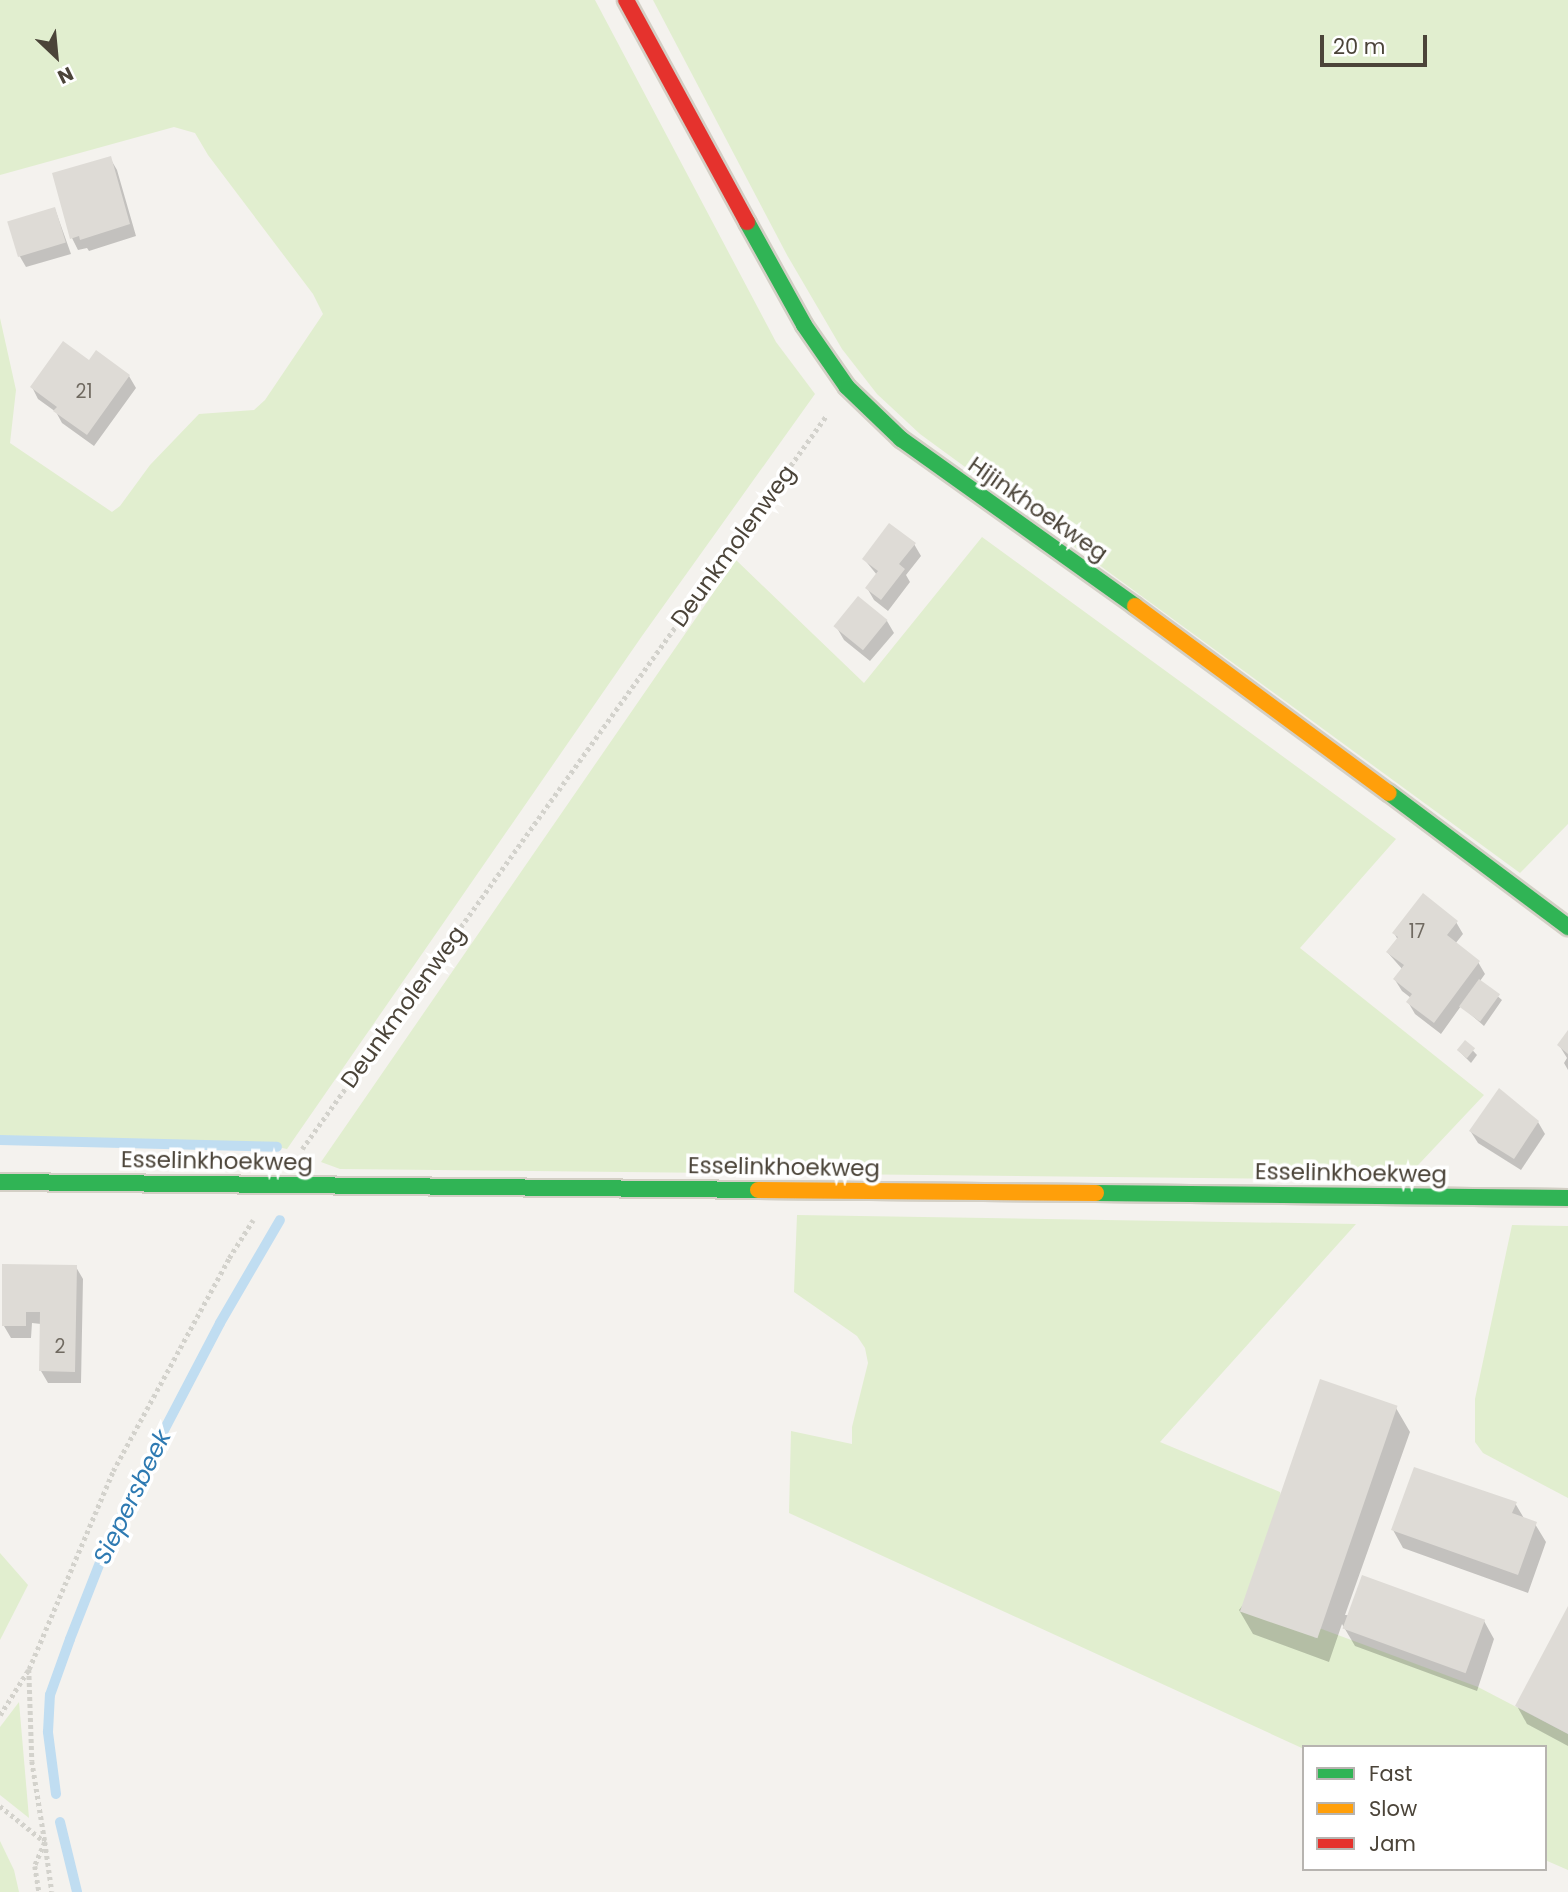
<!DOCTYPE html>
<html>
<head>
<meta charset="utf-8">
<style>
	body { margin:0 }
	#map { position:relative; width:1568px; height:1892px; overflow:hidden; background:#f4f2ee; font-family:Poppins,sans-serif }
	div>[style] { position:absolute }
	.green>* { inset:0; background:#e1eecf }
	.shadow>* { inset:0; background:#0003 }
	.stream>* { height:10px; margin:-5px; padding:0 5px; transform-origin:5px; border-radius:5px; background:#c0ddf1 }
	.building>* { inset:0; background:#dedbd6; transform-origin:0 0 }
	.path>* { height:4.5px; margin-top:-2.25px; transform-origin:0; background:repeating-linear-gradient(90deg,#d3d2cc 0 3.5px,transparent 0 7px) }
	.roads { filter:drop-shadow(2px 0 #d3cfc5) drop-shadow(-2px 0 #d3cfc5) drop-shadow(0 2px #d3cfc5) drop-shadow(0 -2px #d3cfc5) }
	.fast>* { height:16px; margin:-8px; padding:0 8px; transform-origin:8px; border-radius:8px; background:#30b455 }
	.slow>* { height:16px; margin:-8px; padding:0 8px; transform-origin:8px; border-radius:8px; background:#ff9f0a }
	.jam>* { height:16px; margin:-8px; padding:0 8px; transform-origin:8px; border-radius:8px; background:#e5322d }
	span { translate:-50% -50%; white-space:nowrap; text-align:center; line-height:1.15; -webkit-text-stroke:7px #fff; paint-order:stroke }
	.number-label { font-size:19px; color:#706a61 }
	.number-label span { -webkit-text-stroke-width:0 }
	.street-label { font-size:23px; color:#4b4439 }
	.water-label { font-size:24px; color:#2e7ab2; font-style:italic }
	.legend { position:absolute; left:1302px; top:1745px; width:245px; height:126px; box-sizing:border-box; background:#fff; border:2px solid #b7b4b0; margin:0; padding:9px 12px; list-style:none; font-size:21px; color:#4b4439 }
	.legend li { display:flex; align-items:center; gap:14px; height:35px }
	.legend b { width:35px; border:2px solid #b7b4b0 }
	.north { position:absolute; left:21px; top:21px; width:70px; height:70px; -webkit-text-stroke:5px #fff; paint-order:stroke; rotate:154deg; font-size:19px; font-weight:700; line-height:28px; text-align:center; color:#4b4439 }
	.north::after { content:''; display:block; margin:auto; width:24px; height:32px; background:#4b4439; clip-path:polygon(50% 0,100% 100%,50% 72%,0 100%) }
	.scale { position:absolute; left:1320px; top:35px; width:107px; height:32px; box-sizing:border-box; border:4px solid #4b4439; border-top:0; padding-left:9px; font-size:21px; line-height:24px; white-space:nowrap; color:#4b4439; -webkit-text-stroke:5px #fff; paint-order:stroke }
</style>
</head>
<body>
<div id="map">
	<div class="green">
		<i style="clip-path:polygon(0 0,595px 0,776px 342px,815px 394px,642px 636px,287px 1149px,259px 1143px,0 1139px,0 318px,16px 390px,10px 443px,112px 512px,120px 506px,150px 465px,199px 414px,254px 410px,265px 400px,323px 314px,313px 294px,208px 155px,195px 133px,174px 127px,0 175px)"></i>
		<i style="clip-path:polygon(653px 0,1568px 0,1568px 824px,1520px 873px,920px 434px,877px 394px,842px 349px,787px 255px)"></i>
		<i style="clip-path:polygon(982px 537px,1396px 839px,1300px 948px,1484px 1095px,1404px 1180px,340px 1169px,321px 1162px,736px 560px,864px 683px)"></i>
		<i style="clip-path:polygon(797px 1215px,1356px 1224px,1160px 1442px,1280px 1492px,1315px 1639px,1319px 1628px,1478px 1687px,1568px 1734px,1568px 1870px,1545px 1860px,1545px 1747px,1304px 1749px,789px 1513px,791px 1431px,852px 1444px,852px 1427px,868px 1363px,865px 1348px,857px 1336px,794px 1292px)"></i>
		<i style="clip-path:polygon(1512px 1225px,1568px 1226px,1568px 1498px,1483px 1453px,1475px 1442px,1475px 1399px)"></i>
		<i style="clip-path:polygon(0 1553px,28px 1585px,0 1640px)"></i>
		<i style="clip-path:polygon(19px 1702px,29px 1818px,0 1795px,0 1727px)"></i>
		<i style="clip-path:polygon(0 1841px,14px 1870px,19px 1892px,0 1892px)"></i>
	</div>
	<div class="shadow">
		<i style="clip-path:polygon(110px 158px,117px 170px,136px 236px,89px 251px,87px 248px,78px 250px,72px 238px)"></i>
		<i style="clip-path:polygon(55px 209px,71px 254px,26px 267px,19px 255px)"></i>
		<i style="clip-path:polygon(96px 353px,129px 376px,136px 388px,94px 446px,62px 423px,56px 412px,38px 399px,32px 387px,89px 362px)"></i>
		<i style="clip-path:polygon(914px 544px,921px 556px,906px 575px,910px 582px,888px 611px,874px 600px,867px 588px,877px 575px,864px 559px)"></i>
		<i style="clip-path:polygon(887px 621px,894px 633px,870px 661px,844px 640px,837px 628px)"></i>
		<i style="clip-path:polygon(1456px 922px,1463px 934px,1455px 944px,1478px 962px,1485px 974px,1480px 981px,1502px 1000px,1484px 1026px,1461px 1006px,1441px 1034px,1415px 1014px,1408px 1002px,1411px 998px,1402px 991px,1395px 980px,1403px 970px,1388px 953px,1398px 940px,1394px 933px)"></i>
		<i style="clip-path:polygon(1568px 1033px,1568px 1070px,1564px 1063px,1567px 1058px,1559px 1045px)"></i>
		<i style="clip-path:polygon(1465px 1042px,1477px 1055px,1471px 1063px,1459px 1051px)"></i>
		<i style="clip-path:polygon(1538px 1122px,1545px 1134px,1521px 1170px,1478px 1143px,1471px 1132px)"></i>
		<i style="clip-path:polygon(76px 1267px,83px 1279px,81px 1383px,48px 1383px,41px 1371px,41px 1324px,32px 1323px,31px 1338px,11px 1338px,4px 1326px)"></i>
		<i style="clip-path:polygon(1396px 1408px,1410px 1432px,1345px 1615px,1484px 1621px,1494px 1639px,1477px 1691px,1355px 1646px,1342px 1624px,1329px 1662px,1253px 1634px,1239px 1610px)"></i>
		<i style="clip-path:polygon(1515px 1503px,1525px 1520px,1535px 1524px,1546px 1542px,1528px 1593px,1403px 1548px,1393px 1530px)"></i>
		<i style="clip-path:polygon(1568px 1610px,1568px 1746px,1527px 1724px,1517px 1706px)"></i>
	</div>
	<div class="stream">
		<i style="left:0;top:1140px;width:277px;rotate:1.4deg"></i>
		<i style="left:56px;top:1794px;width:63px;rotate:-97.4deg"></i>
		<i style="left:48px;top:1732px;width:37px;rotate:-87deg"></i>
		<i style="left:50px;top:1695px;width:59px;rotate:-70.3deg"></i>
		<i style="left:70px;top:1639px;width:99px;rotate:-68.6deg"></i>
		<i style="left:106px;top:1547px;width:124px;rotate:-63.6deg"></i>
		<i style="left:161px;top:1436px;width:127px;rotate:-62.4deg"></i>
		<i style="left:220px;top:1323px;width:119px;rotate:-59.8deg"></i>
		<i style="left:60px;top:1822px;width:72px;rotate:76.3deg"></i>
	</div>
	<div class="building">
		<i style="clip-path:polygon(111px 156px,130px 224px,80px 240px,79px 236px,70px 239px,52px 173px)"></i>
		<i style="left:55px;top:207px;width:37px;height:50px;rotate:73deg"></i>
		<i style="clip-path:polygon(63px 341px,89px 360px,96px 350px,130px 375px,87px 435px,53px 411px,57px 407px,30px 387px)"></i>
		<i style="clip-path:polygon(889px 523px,916px 543px,899px 564px,905px 569px,881px 600px,865px 588px,878px 571px,862px 559px)"></i>
		<i style="left:858px;top:596px;width:38px;height:39px;rotate:39deg"></i>
		<i style="clip-path:polygon(1423px 893px,1458px 921px,1447px 935px,1480px 961px,1434px 1023px,1406px 1002px,1412px 994px,1393px 979px,1404px 965px,1386px 952px,1398px 937px,1392px 933px)"></i>
		<i style="left:1479px;top:979px;width:26px;height:34px;rotate:36deg"></i>
		<i style="clip-path:polygon(1568px 1030px,1568px 1054px,1557px 1045px)"></i>
		<i style="left:1465px;top:1040px;width:13px;height:13px;rotate:39deg"></i>
		<i style="clip-path:polygon(1499px 1088px,1539px 1121px,1514px 1159px,1469px 1131px)"></i>
		<i style="clip-path:polygon(2px 1264px,77px 1265px,75px 1372px,39px 1371px,40px 1312px,26px 1312px,26px 1326px,2px 1326px)"></i>
		<i style="left:1320px;top:1379px;width:82px;height:246px;rotate:19deg"></i>
		<i style="clip-path:polygon(1414px 1467px,1517px 1502px,1512px 1513px,1537px 1522px,1518px 1575px,1391px 1530px)"></i>
		<i style="left:1362px;top:1575px;width:131px;height:57px;rotate:20deg"></i>
		<i style="clip-path:polygon(1568px 1606px,1568px 1734px,1515px 1706px)"></i>
	</div>
	<div class="path">
		<i style="left:302px;top:1149px;width:901px;rotate:-54.44deg"></i>
		<i style="left:29px;top:1669px;width:92px;rotate:88.1deg"></i>
		<i style="left:32px;top:1761px;width:82px;rotate:80.9deg"></i>
		<i style="left:45px;top:1842px;width:26px;rotate:113deg"></i>
		<i style="left:35px;top:1866px;width:26px;rotate:81deg"></i>
		<i style="left:0;top:1715px;width:54px;rotate:-57.8deg"></i>
		<i style="left:29px;top:1669px;width:215px;rotate:-67deg"></i>
		<i style="left:113px;top:1471px;width:243px;rotate:-61.4deg"></i>
		<i style="left:229px;top:1258px;width:45px;rotate:-57.7deg"></i>
		<i style="left:0;top:1806px;width:58px;rotate:38.7deg"></i>
		<i style="left:45px;top:1842px;width:50px;rotate:82deg"></i>
	</div>
	<div class="roads">
		<div class="fast">
			<i style="left:747px;top:222px;width:118px;rotate:61deg"></i>
			<i style="left:804px;top:325px;width:75px;rotate:55.3deg"></i>
			<i style="left:847px;top:387px;width:75px;rotate:43.9deg"></i>
			<i style="left:901px;top:439px;width:287px;rotate:35.5deg"></i>
			<i style="left:1389px;top:793px;width:224px;rotate:36.8deg"></i>
			<i style="left:0;top:1182px;width:758px;rotate:0.6deg"></i>
			<i style="left:1096px;top:1193px;width:472px;rotate:0.6deg"></i>
		</div>
		<div class="slow">
			<i style="left:1135px;top:606px;width:315px;rotate:36.4deg"></i>
			<i style="left:758px;top:1190px;width:338px;rotate:0.5deg"></i>
		</div>
		<div class="jam">
			<i style="left:626px;top:0;width:253px;rotate:61.4deg"></i>
		</div>
	</div>
	<div class="number-label">
		<span style="left:84px;top:392px">21</span>
		<span style="left:1417px;top:932px">17</span>
		<span style="left:60px;top:1347px">2</span>
	</div>
	<div class="street-label">
		<span style="left:1038px;top:509px;rotate:35deg">Hijinkhoekweg</span>
		<span style="left:733px;top:546px;rotate:-54deg">Deunkmolenweg</span>
		<span style="left:403px;top:1007px;rotate:-54deg">Deunkmolenweg</span>
		<span style="left:217px;top:1161px;rotate:1deg">Esselinkhoekweg</span>
		<span style="left:784px;top:1167px;rotate:1deg">Esselinkhoekweg</span>
		<span style="left:1351px;top:1173px;rotate:1deg">Esselinkhoekweg</span>
	</div>
	<div class="water-label">
		<span style="left:132px;top:1497px;rotate:-64deg">Siepersbeek</span>
	</div>
	<ul class="legend">
	<li><b style="height:9px;background:#30b455"></b>Fast</li>
	<li><b style="height:9px;background:#ff9f0a"></b>Slow</li>
	<li><b style="height:9px;background:#e5322d"></b>Jam</li>
	</ul>
	<div class="north">N</div>
	<div class="scale">20 m</div>
</div>
</body>
</html>
